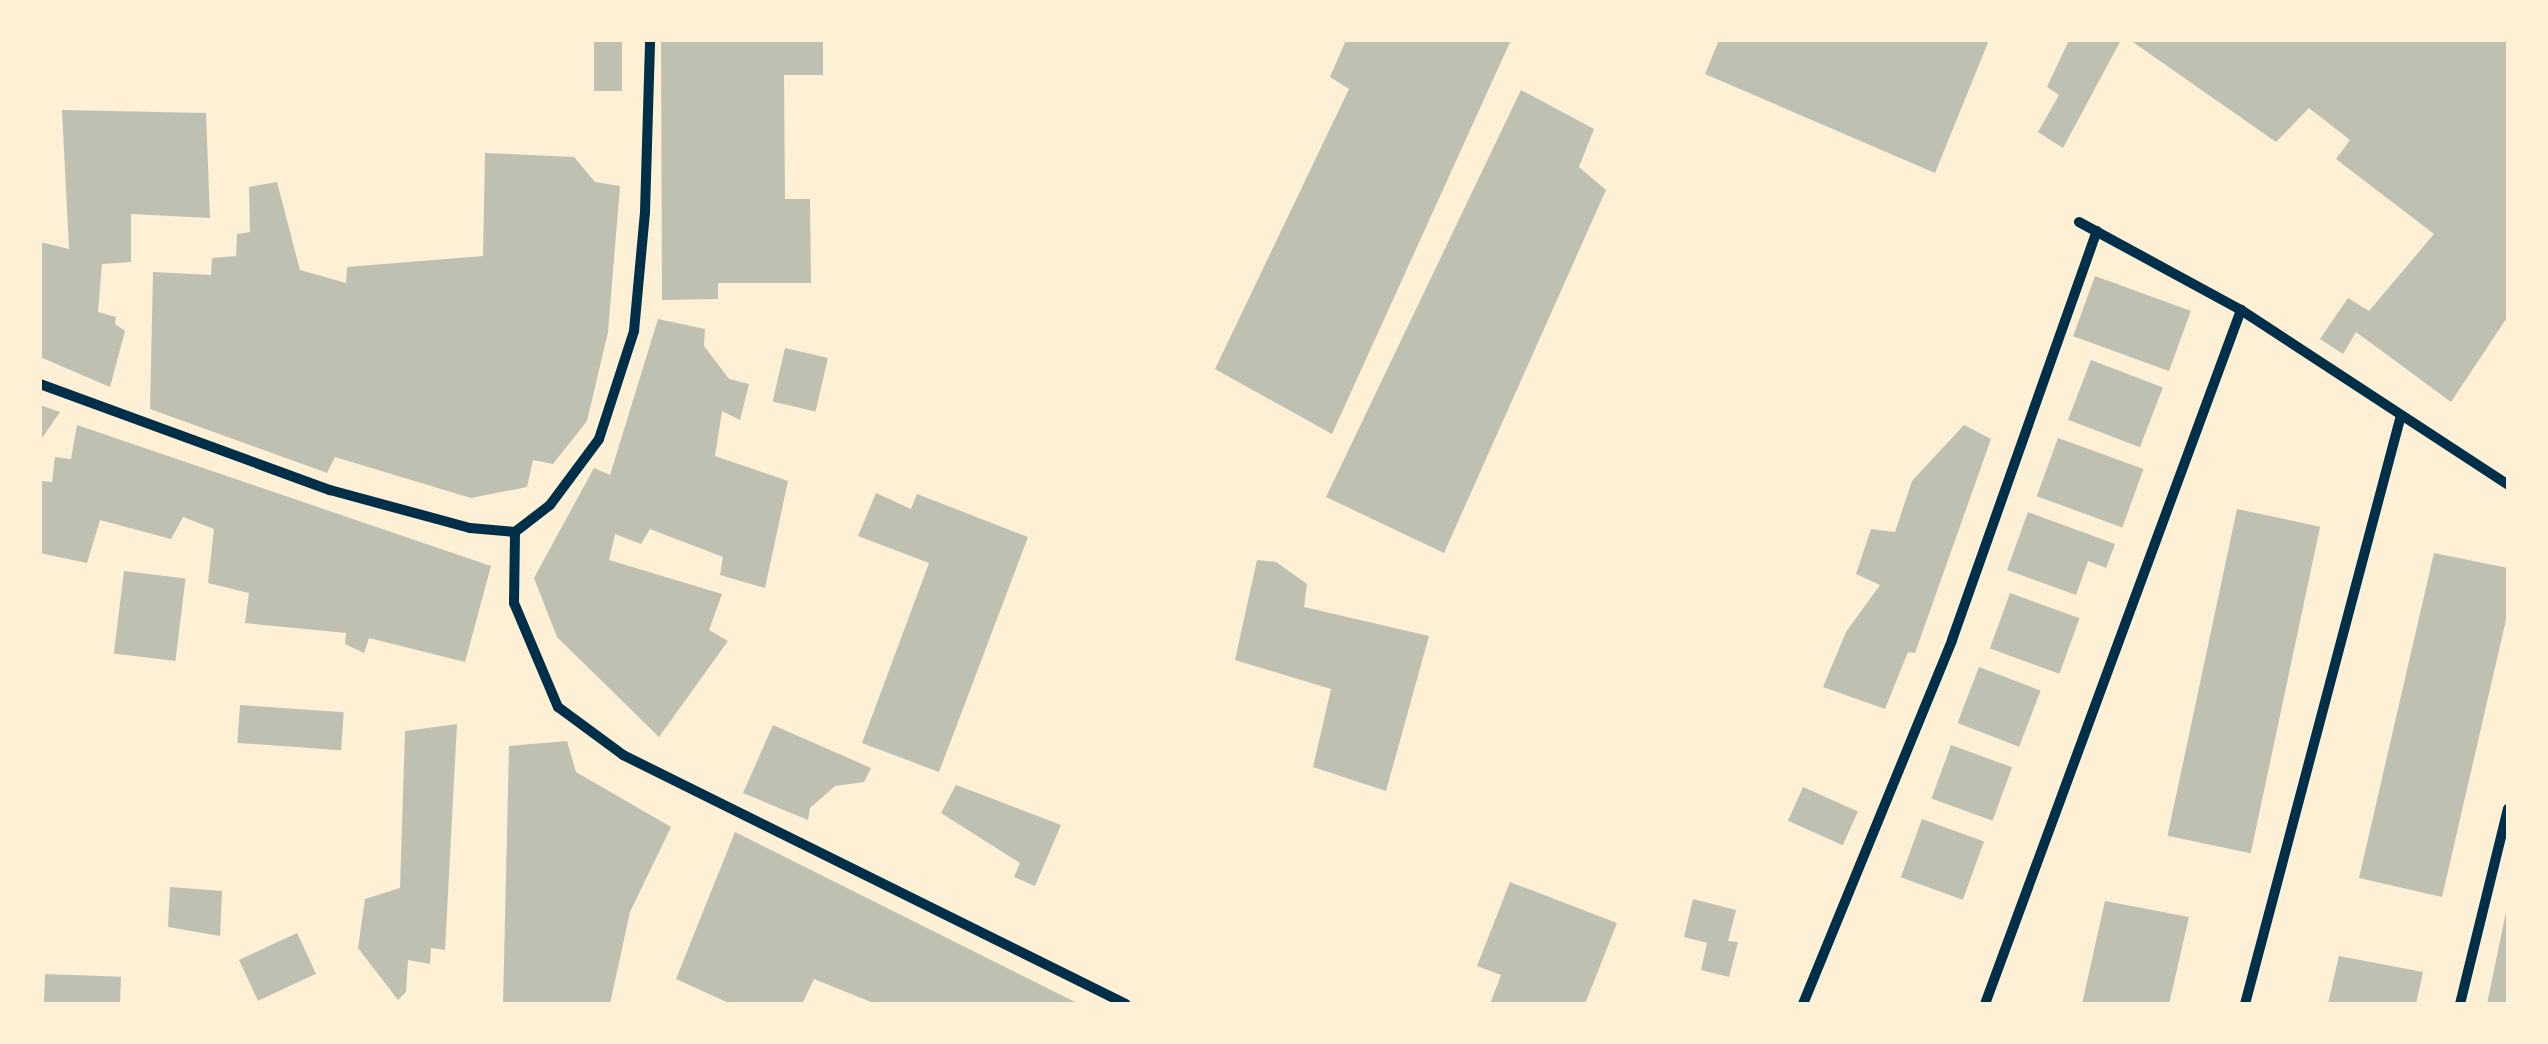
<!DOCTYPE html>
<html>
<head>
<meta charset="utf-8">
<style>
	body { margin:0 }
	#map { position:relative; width:2548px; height:1044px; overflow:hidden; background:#fdf0d5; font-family:"Libre Baskerville",serif }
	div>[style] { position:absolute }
	.building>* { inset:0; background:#bec0b2; transform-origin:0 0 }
	.minor>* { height:10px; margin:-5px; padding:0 5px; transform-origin:5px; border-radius:5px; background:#003049 }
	span { translate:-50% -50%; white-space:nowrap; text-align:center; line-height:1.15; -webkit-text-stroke:8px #fdf0d5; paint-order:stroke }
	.frame { position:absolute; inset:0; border:42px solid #fdf0d5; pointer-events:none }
</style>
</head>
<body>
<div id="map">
	<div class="building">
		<i style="left:594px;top:40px;width:28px;height:51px"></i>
		<i style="clip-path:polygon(661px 40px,823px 40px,823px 75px,784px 75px,785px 199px,810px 199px,811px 283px,718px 283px,718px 299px,662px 300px)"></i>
		<i style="clip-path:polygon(1346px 40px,1511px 40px,1332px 434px,1215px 369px,1349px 89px,1330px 77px)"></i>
		<i style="clip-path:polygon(1719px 40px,1989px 40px,1935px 173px,1705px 74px)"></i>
		<i style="clip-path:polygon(2069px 40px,2121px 40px,2063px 148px,2038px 132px,2059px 95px,2047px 87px)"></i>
		<i style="clip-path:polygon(2130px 40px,2508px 40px,2508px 316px,2451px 402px,2356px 332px,2343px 354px,2320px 339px,2348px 298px,2369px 311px,2434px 234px,2336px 159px,2350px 140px,2309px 108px,2276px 142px)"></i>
		<i style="clip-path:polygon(1521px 90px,1594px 129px,1579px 167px,1606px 190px,1444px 553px,1326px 497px)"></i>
		<i style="clip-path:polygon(62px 110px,206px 113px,210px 218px,131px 214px,131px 262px,102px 264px,98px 312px,116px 317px,115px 324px,125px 331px,110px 387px,40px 357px,40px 242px,69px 249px)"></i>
		<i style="clip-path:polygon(485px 153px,574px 157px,595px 182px,620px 186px,608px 332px,587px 421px,553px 464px,533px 460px,527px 487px,471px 498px,335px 457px,327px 473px,150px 409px,153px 272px,211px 275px,212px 258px,236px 256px,237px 234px,250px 232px,249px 187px,277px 182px,300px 270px,346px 283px,347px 267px,483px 256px)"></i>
		<i style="left:2095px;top:276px;width:102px;height:64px;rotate:20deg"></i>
		<i style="clip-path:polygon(658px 319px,705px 329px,704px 346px,729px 379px,749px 384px,740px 420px,722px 411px,715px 456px,788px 481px,765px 588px,720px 575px,723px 557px,650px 529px,641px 544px,615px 534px,609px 560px,722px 594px,709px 630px,728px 641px,659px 737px,557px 637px,534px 578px,594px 468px,610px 475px)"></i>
		<i style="left:785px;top:348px;width:44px;height:55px;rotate:13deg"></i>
		<i style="left:2091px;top:360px;width:77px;height:64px;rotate:21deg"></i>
		<i style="clip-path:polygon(40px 405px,60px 412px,40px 441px)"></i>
		<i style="clip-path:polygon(77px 425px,491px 566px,465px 662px,369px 638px,364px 653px,345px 644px,346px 633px,245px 623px,249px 593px,208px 583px,214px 529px,183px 517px,171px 539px,100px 520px,87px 563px,40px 553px,40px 481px,52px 482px,55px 457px,71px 459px)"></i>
		<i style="clip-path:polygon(1964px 425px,1991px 439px,1915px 653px,1908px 652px,1885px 709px,1823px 687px,1846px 632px,1880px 585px,1856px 574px,1871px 529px,1895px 532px,1912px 481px)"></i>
		<i style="left:2058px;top:438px;width:91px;height:62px;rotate:20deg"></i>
		<i style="clip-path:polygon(876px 493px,911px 509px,917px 494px,1028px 537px,939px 772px,862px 743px,929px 563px,858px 536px)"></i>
		<i style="left:2237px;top:509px;width:85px;height:334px;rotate:12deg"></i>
		<i style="clip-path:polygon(2028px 512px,2115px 544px,2106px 568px,2088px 561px,2076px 595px,2007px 570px)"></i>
		<i style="clip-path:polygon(2434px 553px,2508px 568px,2508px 611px,2442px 897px,2359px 878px)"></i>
		<i style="clip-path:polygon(1257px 560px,1276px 562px,1307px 584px,1304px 607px,1429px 636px,1386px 791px,1313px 767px,1331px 689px,1235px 660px)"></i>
		<i style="left:124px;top:571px;width:62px;height:83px;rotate:7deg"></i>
		<i style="left:2010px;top:593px;width:74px;height:59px;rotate:20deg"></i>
		<i style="left:1979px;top:667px;width:66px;height:60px;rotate:21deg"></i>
		<i style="left:240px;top:705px;width:104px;height:38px;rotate:4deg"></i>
		<i style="clip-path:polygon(457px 724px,445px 950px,431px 948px,430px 964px,408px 960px,406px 992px,398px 1000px,358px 948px,365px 899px,400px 888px,405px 731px)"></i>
		<i style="clip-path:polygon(773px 725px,871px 768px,864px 782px,835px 786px,810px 808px,808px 820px,743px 793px)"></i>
		<i style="clip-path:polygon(567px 741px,576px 772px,671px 827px,630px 912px,610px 1004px,503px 1004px,509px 746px)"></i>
		<i style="left:1951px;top:745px;width:65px;height:57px;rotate:20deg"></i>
		<i style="clip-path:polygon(956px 785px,1061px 825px,1035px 886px,1014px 877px,1020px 863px,941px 813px)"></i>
		<i style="left:1803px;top:787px;width:60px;height:37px;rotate:24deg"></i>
		<i style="left:1922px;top:819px;width:66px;height:62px;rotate:20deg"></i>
		<i style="clip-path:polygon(735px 832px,1079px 1004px,876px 1004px,814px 979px,802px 1004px,731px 1004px,676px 979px)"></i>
		<i style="clip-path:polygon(1510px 882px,1617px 923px,1585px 1004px,1490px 1004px,1501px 975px,1477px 966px)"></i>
		<i style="clip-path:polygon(170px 887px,222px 891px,220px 936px,168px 927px)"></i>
		<i style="clip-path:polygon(1693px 899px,1736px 910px,1728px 941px,1738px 942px,1729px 977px,1701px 970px,1707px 943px,1684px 937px)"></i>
		<i style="clip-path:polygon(2105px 901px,2189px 917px,2169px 1004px,2082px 1004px)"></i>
		<i style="clip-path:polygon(2506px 912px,2508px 1004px,2487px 1004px)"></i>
		<i style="left:297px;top:933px;width:45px;height:64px;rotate:65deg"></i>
		<i style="clip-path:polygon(2339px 956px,2423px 972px,2416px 1004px,2328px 1004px)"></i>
		<i style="left:45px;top:974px;width:76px;height:30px;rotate:2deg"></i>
	</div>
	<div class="minor">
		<i style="left:2079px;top:222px;width:184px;rotate:28.5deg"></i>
		<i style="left:2241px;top:310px;width:319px;rotate:33.2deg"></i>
		<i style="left:40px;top:384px;width:309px;rotate:20.1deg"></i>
		<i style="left:330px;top:490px;width:145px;rotate:15.2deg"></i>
		<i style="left:470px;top:528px;width:45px;rotate:5.1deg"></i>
		<i style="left:515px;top:532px;width:71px;rotate:90.8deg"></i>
		<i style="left:514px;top:603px;width:113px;rotate:67.1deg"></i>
		<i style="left:558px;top:707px;width:81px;rotate:36.4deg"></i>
		<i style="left:623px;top:755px;width:561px;rotate:26.34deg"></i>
		<i style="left:515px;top:532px;width:44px;rotate:-37.6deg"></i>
		<i style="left:550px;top:505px;width:82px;rotate:-53.4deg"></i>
		<i style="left:599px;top:439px;width:114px;rotate:-72deg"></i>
		<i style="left:634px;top:331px;width:120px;rotate:-84.7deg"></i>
		<i style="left:645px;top:212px;width:172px;rotate:-88.3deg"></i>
		<i style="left:1803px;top:1004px;width:393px;rotate:-67.7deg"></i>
		<i style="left:1952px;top:640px;width:434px;rotate:-70.5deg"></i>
		<i style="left:1985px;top:1004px;width:740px;rotate:-69.75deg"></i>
		<i style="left:2245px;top:1004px;width:605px;rotate:-75.16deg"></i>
		<i style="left:2460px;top:1004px;width:201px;rotate:-76.2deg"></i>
	</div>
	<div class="frame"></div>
</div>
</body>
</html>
